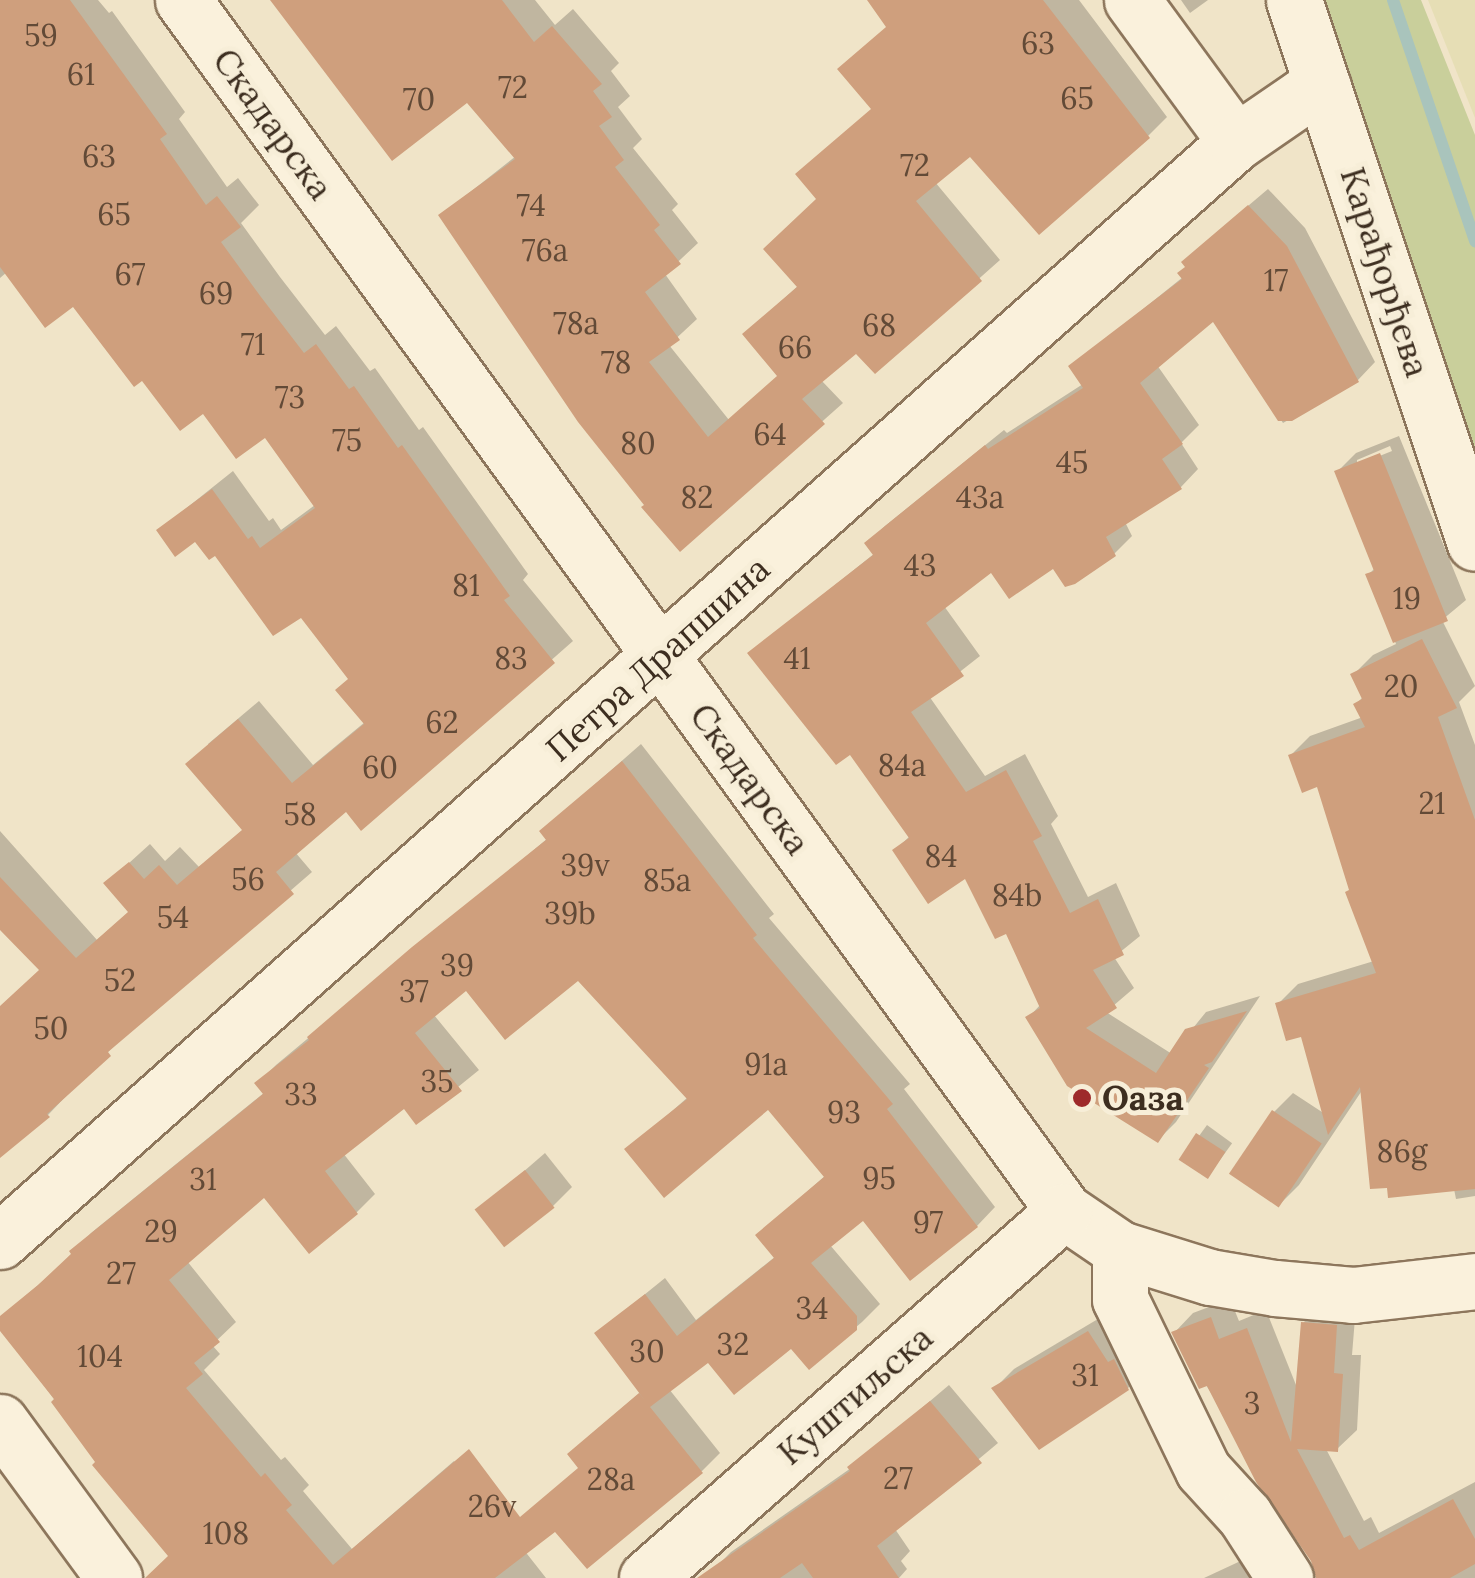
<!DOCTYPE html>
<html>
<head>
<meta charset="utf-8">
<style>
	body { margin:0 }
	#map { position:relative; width:1475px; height:1578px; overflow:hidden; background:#f0e4c8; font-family:Lora,serif }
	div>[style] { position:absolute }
	.farmland>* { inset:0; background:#e6deb5 }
	.green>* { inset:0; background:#c9cf9b }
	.shadow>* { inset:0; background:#0003; transform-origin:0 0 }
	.stream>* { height:12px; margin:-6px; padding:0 6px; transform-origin:6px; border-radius:6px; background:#a9c4bc }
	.building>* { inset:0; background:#cf9f7d; transform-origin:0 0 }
	.roads { filter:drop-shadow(2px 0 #8d765c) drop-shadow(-2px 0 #8d765c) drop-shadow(0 2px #8d765c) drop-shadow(0 -2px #8d765c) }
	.minor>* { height:55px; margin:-27.5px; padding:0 27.5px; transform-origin:27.5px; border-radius:27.5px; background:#faf1dc }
	.dots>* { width:28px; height:28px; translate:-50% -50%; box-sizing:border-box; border:5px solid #f7eed8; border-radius:50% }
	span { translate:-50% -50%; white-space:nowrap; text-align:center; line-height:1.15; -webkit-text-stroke:10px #f7eed8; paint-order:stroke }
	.number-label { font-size:30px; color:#624a37 }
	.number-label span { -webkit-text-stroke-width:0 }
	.street-label { font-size:35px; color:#3d2e20 }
	.poi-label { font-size:35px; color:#3d2e20; font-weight:700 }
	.left { translate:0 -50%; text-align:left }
</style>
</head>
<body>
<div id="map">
	<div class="farmland">
		<i style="clip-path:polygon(1428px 0,1475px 0,1475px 118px)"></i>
	</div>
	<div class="green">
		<i style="clip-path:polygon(1296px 0,1421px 0,1475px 135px,1475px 554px)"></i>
	</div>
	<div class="shadow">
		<i style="clip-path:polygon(0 0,98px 0,109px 13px,112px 11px,185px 112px,179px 119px,227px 187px,238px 178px,259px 205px,241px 223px,280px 277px,325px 335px,336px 326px,370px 371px,375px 368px,419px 430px,423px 427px,528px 574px,523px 580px,573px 641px,362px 827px,346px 808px,295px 852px,312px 872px,127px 1032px,48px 1115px,0 1155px,0 1025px,42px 969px,0 926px,0 831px,97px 940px,130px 911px,107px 883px,150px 844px,165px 861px,180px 847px,199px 867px,244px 829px,208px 744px,259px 701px,313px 765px,365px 722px,351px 678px,302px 614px,196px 538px,159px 530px,233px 471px,269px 521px,273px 518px,281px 530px,315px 505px,265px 434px,203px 411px,142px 378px,73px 303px,7px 272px,0 278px)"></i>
		<i style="clip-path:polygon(274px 0,535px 0,555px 25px,573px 9px,619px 63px,611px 71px,630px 96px,618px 107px,642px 139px,633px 148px,678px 204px,672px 210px,698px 243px,665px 274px,697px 319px,669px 345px,729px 420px,779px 375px,745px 334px,799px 285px,819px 198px,873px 108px,888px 25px,870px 0,1079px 0,1167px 117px,1148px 136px,970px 154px,935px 182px,1000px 260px,875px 371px,857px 350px,821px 380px,843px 403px,680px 548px,441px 215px,516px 156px,468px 100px)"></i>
		<i style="clip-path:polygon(1181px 0,1208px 0,1190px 13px)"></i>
		<i style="clip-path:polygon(1268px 189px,1305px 228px,1375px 362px,1358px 380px,1283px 423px,1213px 318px,1157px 365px,1199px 425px,1181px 443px,1198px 469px,1181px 487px,1125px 522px,1132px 536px,1114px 554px,1054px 566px,992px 569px,944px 606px,980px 656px,929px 696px,985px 776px,1025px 754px,1058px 816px,1051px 824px,1088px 897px,1116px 883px,1140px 936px,1114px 957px,1134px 988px,1106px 1012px,1172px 1054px,1206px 1012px,1260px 996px,1176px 1122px,1158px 1140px,1028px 1018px,1041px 1004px,1007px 930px,966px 875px,895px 850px,910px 836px,850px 751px,750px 653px,875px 553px,867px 544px,885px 526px,1004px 430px,1007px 433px,1083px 384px,1071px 367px,1183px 277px,1202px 245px)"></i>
		<i style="clip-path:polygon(evenodd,1399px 436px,1466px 600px,1442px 620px,1475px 686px,1459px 702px,1475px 745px,1475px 1196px,1456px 1199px,1454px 1189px,1363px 1089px,1299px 1185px,1280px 1204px,1274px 1112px,1293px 1093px,1325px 1114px,1303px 1034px,1278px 1004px,1298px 984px,1374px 961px,1319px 784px,1290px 756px,1310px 736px,1363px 717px,1356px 704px,1364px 696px,1353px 675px,1373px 655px,1396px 644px,1368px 575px,1375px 568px,1337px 472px,1356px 453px,1399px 436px,1390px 446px,1392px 451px,1357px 465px,1357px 460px,1390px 446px)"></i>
		<i style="clip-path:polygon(641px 744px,774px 914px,769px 918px,910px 1084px,904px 1089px,995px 1207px,977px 1226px,864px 1218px,830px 1245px,880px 1304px,862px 1322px,809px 1367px,791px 1346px,708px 1360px,669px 1389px,720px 1453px,702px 1471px,580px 1466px,589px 1436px,641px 1392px,597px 1333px,665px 1278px,696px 1320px,776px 1256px,758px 1235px,826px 1175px,768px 1106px,628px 1150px,688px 1097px,579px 978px,467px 988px,434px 1015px,479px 1070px,416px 1121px,404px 1105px,343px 1153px,375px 1194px,357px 1212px,309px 1251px,265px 1195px,187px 1261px,236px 1322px,212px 1345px,220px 1354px,204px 1370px,281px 1460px,285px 1457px,309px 1485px,303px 1491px,352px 1549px,454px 1461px,546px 1578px,177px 1578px,171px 1555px,0 1327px,0 1318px,59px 1267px,91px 1233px,265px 1092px,258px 1083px,276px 1065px,548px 838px,542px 831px)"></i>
		<i style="left:1207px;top:1125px;width:31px;height:41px;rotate:36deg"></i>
		<i style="clip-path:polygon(545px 1153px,572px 1187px,553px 1206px,479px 1210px)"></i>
		<i style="clip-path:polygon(1230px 1299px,1239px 1321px,1266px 1310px,1298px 1390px,1303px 1323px,1323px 1303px,1356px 1306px,1352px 1355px,1361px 1355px,1357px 1430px,1337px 1449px,1326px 1449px,1364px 1521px,1371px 1517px,1379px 1533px,1475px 1482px,1475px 1578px,1316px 1578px,1314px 1560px,1174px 1333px,1193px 1313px)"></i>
		<i style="clip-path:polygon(1108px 1313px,1147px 1369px,1128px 1388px,995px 1388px,1014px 1369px)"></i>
		<i style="clip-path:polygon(949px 1385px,998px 1443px,895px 1529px,910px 1551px,901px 1561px,907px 1569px,899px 1578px,718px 1578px,713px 1570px,731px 1552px,851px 1468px)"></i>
		<i style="clip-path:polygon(1247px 1558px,1256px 1578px,1204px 1578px)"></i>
	</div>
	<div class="stream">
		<i style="left:1393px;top:0;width:255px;rotate:71.2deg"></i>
	</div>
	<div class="building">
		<i style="clip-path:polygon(0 0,70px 0,167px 134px,160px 139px,206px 205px,217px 196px,241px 227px,221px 242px,261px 297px,304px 353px,316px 344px,349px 389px,354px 386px,398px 448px,402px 445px,510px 596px,504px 600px,555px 663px,361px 831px,346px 812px,276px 872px,294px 894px,108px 1052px,111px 1056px,47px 1114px,50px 1117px,0 1158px,0 1006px,39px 970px,0 930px,0 877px,76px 958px,128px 912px,103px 883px,129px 862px,144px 879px,159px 865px,177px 885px,242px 830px,185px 764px,238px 719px,292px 783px,364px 724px,335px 690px,348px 679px,301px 618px,273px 636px,215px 556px,209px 560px,195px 542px,175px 557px,156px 530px,212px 489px,248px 539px,252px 536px,260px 548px,315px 508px,265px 438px,236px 459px,203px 414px,180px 431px,142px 381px,134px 387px,73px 307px,45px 328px,0 267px)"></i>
		<i style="clip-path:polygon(270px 0,502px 0,534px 42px,552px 26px,602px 84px,593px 91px,612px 117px,599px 126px,624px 160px,615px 167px,660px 225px,654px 230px,681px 264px,645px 292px,680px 340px,649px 362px,708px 437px,777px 376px,742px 334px,797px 287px,763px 249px,816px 199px,795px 174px,871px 109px,837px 69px,886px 27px,867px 0,1043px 0,1150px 138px,1039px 235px,970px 157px,916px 201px,982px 281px,875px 374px,856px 354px,802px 399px,825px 424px,680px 552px,641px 507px,644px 505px,578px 422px,438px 215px,515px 159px,467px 103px,392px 161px)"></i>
		<i style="clip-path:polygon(1248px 205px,1287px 246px,1359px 382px,1292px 421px,1278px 421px,1213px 322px,1140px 383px,1183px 444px,1162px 459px,1182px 489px,1106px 537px,1116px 556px,1075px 584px,1065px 587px,1053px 569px,1009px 599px,991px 573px,926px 623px,964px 676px,911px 712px,966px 792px,1006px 770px,1042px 836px,1033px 841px,1070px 913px,1098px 899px,1124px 955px,1093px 970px,1117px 1008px,1086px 1028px,1156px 1073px,1185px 1029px,1247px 1011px,1212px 1062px,1204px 1065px,1209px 1068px,1158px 1143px,1067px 1086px,1025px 1017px,1040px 1008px,1006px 934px,995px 939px,965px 879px,928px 904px,892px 850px,909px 838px,850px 755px,836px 765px,747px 653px,873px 555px,864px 543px,985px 445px,988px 449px,1083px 388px,1068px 366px,1182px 279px,1177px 273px,1185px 267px,1181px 262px)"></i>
		<i style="clip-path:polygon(1380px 453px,1448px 621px,1393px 643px,1365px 574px,1374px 571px,1334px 471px)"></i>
		<i style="clip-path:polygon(1422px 639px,1457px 708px,1438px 717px,1475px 820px,1475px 1189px,1388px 1198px,1387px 1188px,1370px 1189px,1360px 1087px,1328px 1135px,1301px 1037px,1286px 1041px,1275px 1003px,1376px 973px,1345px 892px,1349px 890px,1317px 787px,1302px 793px,1288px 755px,1365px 727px,1353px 704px,1362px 699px,1350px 674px)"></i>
		<i style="clip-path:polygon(evenodd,622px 761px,757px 935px,753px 938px,893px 1104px,887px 1109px,978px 1227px,910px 1281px,863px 1221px,811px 1263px,857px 1316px,857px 1330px,809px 1370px,791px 1349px,734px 1395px,708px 1363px,650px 1407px,703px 1473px,587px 1569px,555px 1532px,495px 1578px,145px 1578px,168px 1556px,92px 1465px,95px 1462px,51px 1402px,54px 1399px,0 1331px,0 1316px,38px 1285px,71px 1254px,69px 1251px,263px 1094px,254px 1083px,309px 1040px,307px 1037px,412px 947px,546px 840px,539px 831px,622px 761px,578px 981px,687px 1099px,624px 1149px,664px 1198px,768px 1110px,824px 1177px,755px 1235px,774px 1258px,677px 1336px,645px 1294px,594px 1333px,646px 1402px,639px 1393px,567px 1454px,578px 1468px,520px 1517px,469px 1449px,333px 1565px,286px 1510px,292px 1505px,265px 1473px,261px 1477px,186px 1388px,203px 1374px,194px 1363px,220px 1342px,169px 1280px,264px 1198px,309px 1254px,358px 1214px,325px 1171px,404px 1109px,416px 1125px,462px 1091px,415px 1033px,466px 991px,505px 1040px,578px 981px)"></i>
		<i style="left:1272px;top:1110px;width:60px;height:77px;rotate:34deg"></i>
		<i style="left:1196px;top:1133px;width:35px;height:32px;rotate:33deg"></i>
		<i style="left:525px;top:1170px;width:48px;height:64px;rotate:52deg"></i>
		<i style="clip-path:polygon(1211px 1317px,1219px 1339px,1247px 1328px,1291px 1442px,1301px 1322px,1337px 1325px,1334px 1373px,1343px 1374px,1338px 1452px,1297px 1449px,1344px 1538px,1350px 1535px,1359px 1550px,1453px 1499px,1475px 1539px,1475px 1564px,1450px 1578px,1316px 1578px,1311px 1561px,1256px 1482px,1207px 1386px,1199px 1389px,1171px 1332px)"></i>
		<i style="clip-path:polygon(1088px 1331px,1108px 1362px,1114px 1359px,1129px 1390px,1039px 1450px,991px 1388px)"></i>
		<i style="clip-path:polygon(930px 1401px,982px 1463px,877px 1546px,899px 1578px,813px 1578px,802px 1563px,780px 1578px,697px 1578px,850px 1471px,847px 1467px)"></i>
	</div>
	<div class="roads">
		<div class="minor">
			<i style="left:183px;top:0;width:1498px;rotate:53.96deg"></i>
			<i style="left:1064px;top:1211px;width:68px;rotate:34.2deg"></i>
			<i style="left:1120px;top:1249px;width:94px;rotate:17.3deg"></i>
			<i style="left:1210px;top:1277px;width:66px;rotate:9.6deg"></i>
			<i style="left:1275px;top:1288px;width:78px;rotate:5.1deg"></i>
			<i style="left:1353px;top:1295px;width:123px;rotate:-6.5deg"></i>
			<i style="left:1132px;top:0;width:176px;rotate:53.8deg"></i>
			<i style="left:1294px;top:0;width:572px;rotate:71.57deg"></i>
			<i style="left:0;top:1241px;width:1654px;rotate:-41.64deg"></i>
			<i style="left:1236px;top:142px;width:81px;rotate:-34.5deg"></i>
			<i style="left:1303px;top:96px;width:22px;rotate:-24deg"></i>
			<i style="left:1120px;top:1249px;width:50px;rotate:90deg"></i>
			<i style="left:1120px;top:1299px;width:190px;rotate:64.1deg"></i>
			<i style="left:1203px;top:1470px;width:62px;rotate:47.6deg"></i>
			<i style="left:1245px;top:1516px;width:74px;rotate:57.2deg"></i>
			<i style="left:0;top:1422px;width:193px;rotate:53.8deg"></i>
			<i style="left:647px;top:1578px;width:555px;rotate:-41.35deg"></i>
		</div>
	</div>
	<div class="dots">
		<i style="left:1082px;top:1098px;background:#9e2a2b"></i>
	</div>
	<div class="number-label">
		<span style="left:41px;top:35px">59</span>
		<span style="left:1038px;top:43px">63</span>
		<span style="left:81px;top:74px">61</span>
		<span style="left:513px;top:87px">72</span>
		<span style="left:1077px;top:98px">65</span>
		<span style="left:419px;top:99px">70</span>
		<span style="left:99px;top:156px">63</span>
		<span style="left:915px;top:165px">72</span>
		<span style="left:531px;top:205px">74</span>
		<span style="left:114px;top:214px">65</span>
		<span style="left:545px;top:250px">76a</span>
		<span style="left:130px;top:274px">67</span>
		<span style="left:1276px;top:280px">17</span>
		<span style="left:216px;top:293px">69</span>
		<span style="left:576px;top:323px">78a</span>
		<span style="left:879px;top:325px">68</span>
		<span style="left:253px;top:344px">71</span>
		<span style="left:795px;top:347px">66</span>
		<span style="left:616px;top:362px">78</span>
		<span style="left:290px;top:397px">73</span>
		<span style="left:770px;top:434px">64</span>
		<span style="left:347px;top:440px">75</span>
		<span style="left:638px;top:443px">80</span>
		<span style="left:1072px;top:462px">45</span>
		<span style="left:697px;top:497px">82</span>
		<span style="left:980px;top:497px">43a</span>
		<span style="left:920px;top:565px">43</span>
		<span style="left:466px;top:585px">81</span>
		<span style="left:1407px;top:598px">19</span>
		<span style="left:511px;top:658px">83</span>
		<span style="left:797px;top:658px">41</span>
		<span style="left:1401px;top:686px">20</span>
		<span style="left:442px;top:722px">62</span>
		<span style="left:902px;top:765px">84a</span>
		<span style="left:380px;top:767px">60</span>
		<span style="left:1432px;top:803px">21</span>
		<span style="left:300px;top:814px">58</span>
		<span style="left:941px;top:856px">84</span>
		<span style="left:585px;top:865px">39v</span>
		<span style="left:248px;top:879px">56</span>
		<span style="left:667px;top:880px">85a</span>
		<span style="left:1017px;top:895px">84b</span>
		<span style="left:570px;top:913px">39b</span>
		<span style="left:173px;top:917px">54</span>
		<span style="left:457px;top:965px">39</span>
		<span style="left:120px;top:980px">52</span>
		<span style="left:414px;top:991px">37</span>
		<span style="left:51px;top:1028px">50</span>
		<span style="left:766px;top:1064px">91a</span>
		<span style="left:437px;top:1081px">35</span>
		<span style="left:301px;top:1094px">33</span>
		<span style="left:844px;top:1112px">93</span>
		<span style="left:1402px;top:1151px">86g</span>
		<span style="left:879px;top:1178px">95</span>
		<span style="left:203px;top:1179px">31</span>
		<span style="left:928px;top:1222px">97</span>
		<span style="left:161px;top:1231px">29</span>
		<span style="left:121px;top:1273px">27</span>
		<span style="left:812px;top:1308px">34</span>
		<span style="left:733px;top:1344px">32</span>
		<span style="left:647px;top:1351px">30</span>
		<span style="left:100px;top:1356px">104</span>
		<span style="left:1085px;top:1375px">31</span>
		<span style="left:1252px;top:1403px">3</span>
		<span style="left:898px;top:1478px">27</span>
		<span style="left:611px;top:1479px">28a</span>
		<span style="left:492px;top:1506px">26v</span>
		<span style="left:226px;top:1533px">108</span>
	</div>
	<div class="street-label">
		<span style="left:273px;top:124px;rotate:54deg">Скадарска</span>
		<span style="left:1385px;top:272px;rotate:72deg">Карађорђева</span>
		<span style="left:658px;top:659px;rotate:-42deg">Петра Драпшина</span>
		<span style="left:750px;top:779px;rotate:54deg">Скадарска</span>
		<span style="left:855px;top:1395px;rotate:-41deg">Куштиљска</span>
	</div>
	<div class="poi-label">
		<span class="left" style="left:1102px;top:1098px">Оаза</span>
	</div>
</div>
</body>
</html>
